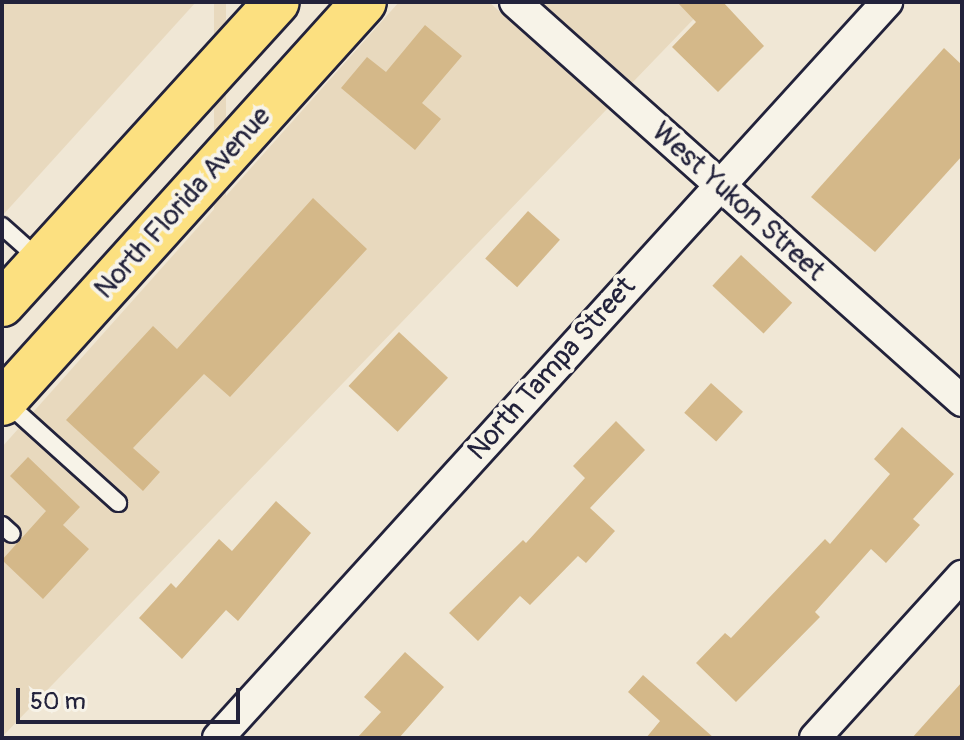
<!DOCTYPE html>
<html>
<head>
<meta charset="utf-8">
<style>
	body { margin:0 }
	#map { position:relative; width:964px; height:740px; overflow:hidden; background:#f0e7d5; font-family:Pangolin,sans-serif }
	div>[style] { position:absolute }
	.built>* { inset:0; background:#e8d9be; transform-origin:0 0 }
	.building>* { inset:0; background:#d4b889; transform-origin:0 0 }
	.roads { filter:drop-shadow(2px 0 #22223b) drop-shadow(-2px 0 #22223b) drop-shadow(0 2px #22223b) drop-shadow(0 -2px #22223b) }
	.lane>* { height:16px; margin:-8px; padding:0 8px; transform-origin:8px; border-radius:8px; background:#f7f3e8 }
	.street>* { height:30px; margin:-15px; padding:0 15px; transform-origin:15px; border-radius:15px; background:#f7f3e8 }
	.primary>* { height:44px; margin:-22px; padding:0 22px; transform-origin:22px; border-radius:22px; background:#fce080 }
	span { translate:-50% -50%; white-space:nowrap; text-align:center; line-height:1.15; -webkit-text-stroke:8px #f7f3e8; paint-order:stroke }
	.street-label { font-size:28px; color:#22223b }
	.frame { position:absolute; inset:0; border:4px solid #22223b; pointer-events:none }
	.scale { position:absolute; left:16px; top:688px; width:224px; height:36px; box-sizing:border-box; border:4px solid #22223b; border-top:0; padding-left:10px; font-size:24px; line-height:28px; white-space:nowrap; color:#22223b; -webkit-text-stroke:6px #f7f3e8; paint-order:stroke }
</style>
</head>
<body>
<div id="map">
	<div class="built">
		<i style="clip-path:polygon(2px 2px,196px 2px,2px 216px)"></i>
		<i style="left:214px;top:2px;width:12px;height:315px"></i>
		<i style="clip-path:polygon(399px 2px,489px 2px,608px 108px,2px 737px,2px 447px)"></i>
		<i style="clip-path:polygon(541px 2px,710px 2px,632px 83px)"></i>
	</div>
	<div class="building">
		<i style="clip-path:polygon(677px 2px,723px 2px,764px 46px,718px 92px,672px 47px,696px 22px)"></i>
		<i style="clip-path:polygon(425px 25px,462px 56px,422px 103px,441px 119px,415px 150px,341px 88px,367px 57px,386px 72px)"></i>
		<i style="clip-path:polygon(944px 48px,962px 65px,962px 156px,875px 252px,811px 197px)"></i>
		<i style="clip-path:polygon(313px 198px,367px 249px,230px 397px,204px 374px,133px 448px,160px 472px,143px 491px,66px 420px,153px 326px,177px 349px)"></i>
		<i style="left:528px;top:211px;width:43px;height:64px;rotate:42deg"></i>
		<i style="left:741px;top:255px;width:70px;height:42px;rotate:43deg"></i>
		<i style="left:399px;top:332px;width:67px;height:74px;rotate:43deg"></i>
		<i style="left:711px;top:383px;width:43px;height:40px;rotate:42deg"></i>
		<i style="clip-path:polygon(616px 421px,645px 450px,590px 508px,615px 531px,586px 563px,578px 556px,530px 605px,520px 596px,478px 641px,449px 613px,523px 540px,526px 543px,585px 478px,573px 466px)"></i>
		<i style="clip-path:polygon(902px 427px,954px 474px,913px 519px,920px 525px,886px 563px,871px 549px,815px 612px,820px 617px,736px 702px,696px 663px,725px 633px,731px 638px,825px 539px,830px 544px,890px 474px,874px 459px)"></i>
		<i style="clip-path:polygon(28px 457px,80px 507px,63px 525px,89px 549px,43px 599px,2px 560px,46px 511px,10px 476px)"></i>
		<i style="clip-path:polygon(276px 501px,311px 533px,238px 621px,226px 610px,182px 659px,139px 618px,171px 583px,176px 588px,219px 539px,232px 551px)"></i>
		<i style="clip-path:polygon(405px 652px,444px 687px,399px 738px,357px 738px,381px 712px,364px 697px)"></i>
		<i style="clip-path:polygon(643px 675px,714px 738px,646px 738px,660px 721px,628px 692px)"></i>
		<i style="clip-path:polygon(962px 682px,962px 738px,912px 738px)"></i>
	</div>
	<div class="roads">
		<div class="lane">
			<i style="left:2px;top:226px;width:51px;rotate:41.8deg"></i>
			<i style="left:6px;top:402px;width:151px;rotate:42deg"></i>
			<i style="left:2px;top:525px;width:13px;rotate:42deg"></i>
		</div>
		<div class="street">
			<i style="left:515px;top:2px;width:599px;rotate:41.75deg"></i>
			<i style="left:218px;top:738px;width:995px;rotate:-47.73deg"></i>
			<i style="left:815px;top:738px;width:219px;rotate:-47.8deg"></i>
		</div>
		<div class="primary">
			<i style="left:2px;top:304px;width:408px;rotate:-47.7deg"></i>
			<i style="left:2px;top:403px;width:540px;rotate:-47.93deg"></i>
		</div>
	</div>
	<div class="street-label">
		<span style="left:738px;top:202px;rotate:42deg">West Yukon Street</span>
		<span style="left:183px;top:203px;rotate:-48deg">North Florida Avenue</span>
		<span style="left:552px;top:369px;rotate:-48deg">North Tampa Street</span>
	</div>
	<div class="frame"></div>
	<div class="scale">50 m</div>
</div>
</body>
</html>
